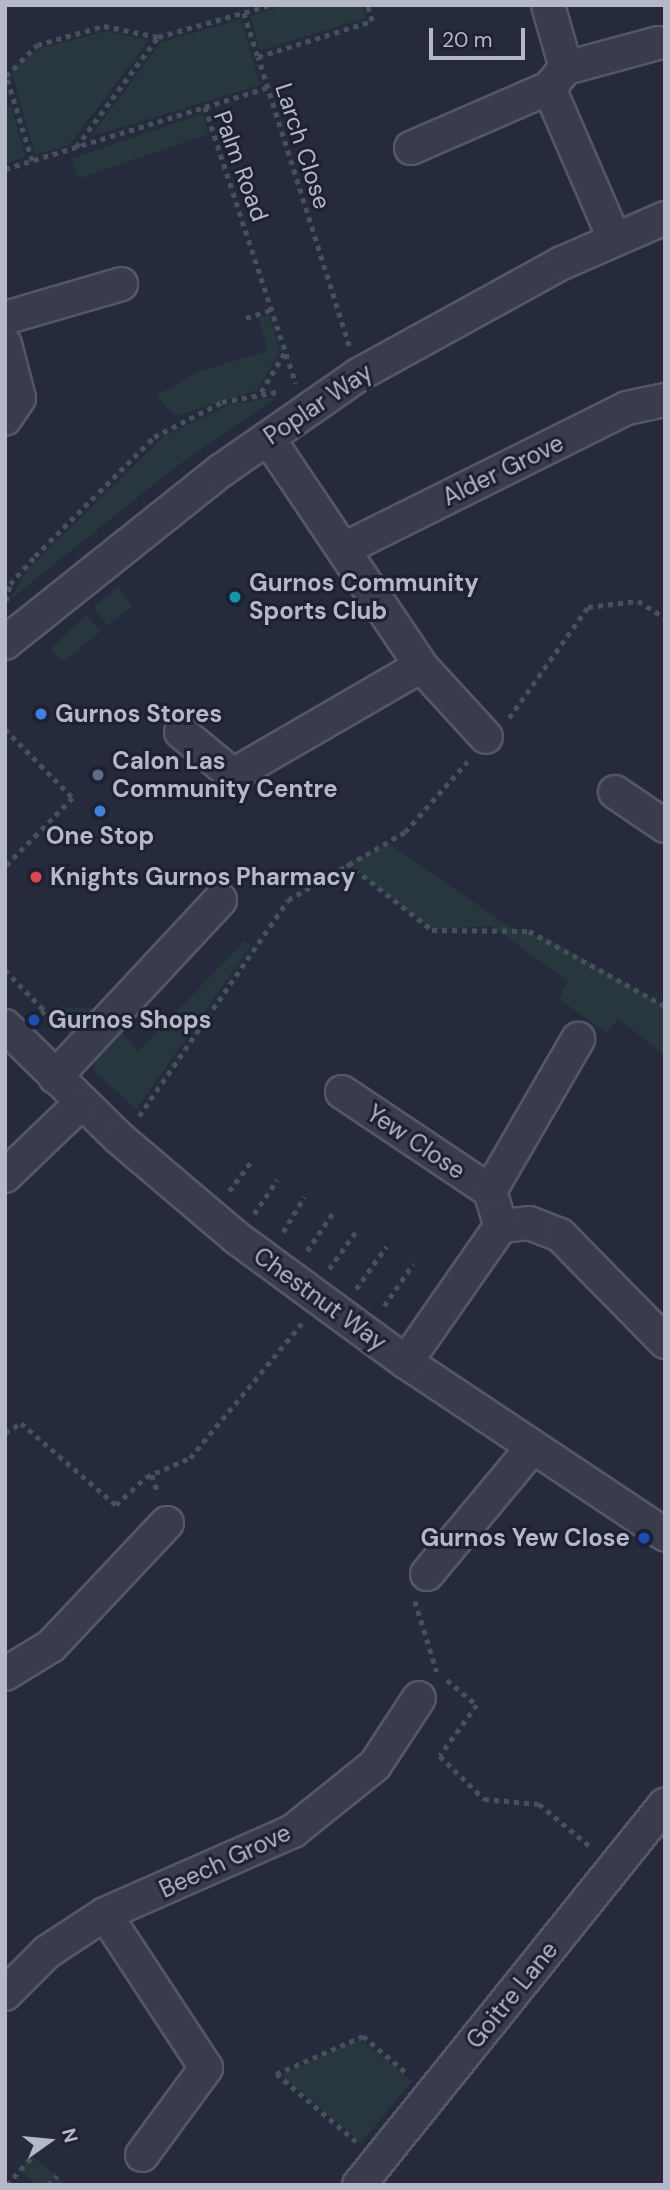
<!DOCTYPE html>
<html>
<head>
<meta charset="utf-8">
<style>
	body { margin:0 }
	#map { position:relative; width:670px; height:2190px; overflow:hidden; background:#252a3c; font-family:"DM Sans",sans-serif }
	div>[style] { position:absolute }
	.green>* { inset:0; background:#28373e; transform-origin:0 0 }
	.path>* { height:4.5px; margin-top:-2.25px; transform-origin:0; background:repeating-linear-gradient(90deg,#45525a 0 5px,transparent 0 10px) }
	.roads { filter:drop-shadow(2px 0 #545767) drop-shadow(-2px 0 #545767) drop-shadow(0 2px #545767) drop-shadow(0 -2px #545767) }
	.minor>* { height:32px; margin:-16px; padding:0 16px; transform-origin:16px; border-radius:16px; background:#393c4c }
	.dots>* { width:19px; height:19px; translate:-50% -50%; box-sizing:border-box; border:4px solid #1e2131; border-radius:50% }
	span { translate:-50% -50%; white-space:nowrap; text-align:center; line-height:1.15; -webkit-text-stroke:6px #1e2131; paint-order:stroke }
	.street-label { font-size:24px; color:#b5b8c7 }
	.poi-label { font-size:24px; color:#b5b8c7; font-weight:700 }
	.left { translate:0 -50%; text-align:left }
	.right { translate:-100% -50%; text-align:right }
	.frame { position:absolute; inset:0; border:7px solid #b5b8c7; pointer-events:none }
	.north { position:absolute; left:14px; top:2106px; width:70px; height:70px; -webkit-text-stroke:5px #1e2131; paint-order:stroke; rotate:75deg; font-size:19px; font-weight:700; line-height:28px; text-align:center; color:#b5b8c7 }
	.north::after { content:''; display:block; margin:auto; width:24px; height:32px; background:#b5b8c7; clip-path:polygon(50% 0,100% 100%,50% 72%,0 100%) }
	.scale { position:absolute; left:429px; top:28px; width:96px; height:32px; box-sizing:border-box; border:4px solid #b5b8c7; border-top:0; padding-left:9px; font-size:21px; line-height:24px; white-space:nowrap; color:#b5b8c7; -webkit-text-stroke:5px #1e2131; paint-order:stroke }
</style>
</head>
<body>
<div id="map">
	<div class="green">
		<i style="clip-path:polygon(285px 5px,362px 5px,366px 18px,260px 50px,250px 16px)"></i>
		<i style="clip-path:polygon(241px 19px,260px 85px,90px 137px,161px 42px)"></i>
		<i style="clip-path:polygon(105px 31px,149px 40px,69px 145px,35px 155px,11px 70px,38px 49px)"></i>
		<i style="clip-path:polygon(11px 107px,26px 157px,5px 164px,5px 109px)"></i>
		<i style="left:202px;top:114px;width:21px;height:138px;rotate:71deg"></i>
		<i style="clip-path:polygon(269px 315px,280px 351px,257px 390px,175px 416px,156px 396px,197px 372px,268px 351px,258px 318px)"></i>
		<i style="clip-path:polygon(277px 397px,173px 469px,11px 599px,26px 571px,164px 436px,231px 404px)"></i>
		<i style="clip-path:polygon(118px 586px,132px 606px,108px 626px,94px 608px)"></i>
		<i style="clip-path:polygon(86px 615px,101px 631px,63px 662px,50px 649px)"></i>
		<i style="clip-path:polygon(389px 844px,510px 927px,552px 941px,665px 1006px,665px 1055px,618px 1019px,607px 1033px,559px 999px,568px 981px,491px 926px,432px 930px,347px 863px)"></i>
		<i style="clip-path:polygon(244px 941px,251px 945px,136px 1110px,95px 1071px,94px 1056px,119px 1029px,138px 1052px)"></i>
		<i style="clip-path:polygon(59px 1007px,101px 1009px,70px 1037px,59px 1020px)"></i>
		<i style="clip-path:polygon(360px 2039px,412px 2081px,361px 2143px,281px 2075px)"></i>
		<i style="clip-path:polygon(32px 2156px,57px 2176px,67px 2185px,37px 2185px,18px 2171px)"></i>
	</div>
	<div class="path">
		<i style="left:244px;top:13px;width:46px;rotate:72.3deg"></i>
		<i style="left:205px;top:107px;width:64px;rotate:-17.3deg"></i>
		<i style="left:76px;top:147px;width:137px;rotate:-53.3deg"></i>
		<i style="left:32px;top:161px;width:89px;rotate:-107deg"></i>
		<i style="left:6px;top:76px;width:44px;rotate:-45deg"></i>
		<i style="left:37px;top:45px;width:70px;rotate:-15.8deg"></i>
		<i style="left:104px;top:26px;width:55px;rotate:11.5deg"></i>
		<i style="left:158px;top:37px;width:116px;rotate:-15.9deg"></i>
		<i style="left:5px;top:169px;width:209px;rotate:-17.2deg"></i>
		<i style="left:205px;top:107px;width:291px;rotate:71.8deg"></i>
		<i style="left:246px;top:318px;width:26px;rotate:-18deg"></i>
		<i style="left:349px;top:346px;width:303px;rotate:-107.5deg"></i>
		<i style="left:258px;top:57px;width:120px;rotate:-17.5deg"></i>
		<i style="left:372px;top:21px;width:17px;rotate:-107deg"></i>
		<i style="left:261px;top:392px;width:47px;rotate:-59deg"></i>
		<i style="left:6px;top:601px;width:17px;rotate:-77deg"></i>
		<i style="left:10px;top:584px;width:38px;rotate:-48deg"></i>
		<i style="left:35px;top:556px;width:168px;rotate:-45deg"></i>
		<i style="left:154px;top:437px;width:76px;rotate:-27.2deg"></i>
		<i style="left:222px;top:402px;width:56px;rotate:-10.3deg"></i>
		<i style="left:509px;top:718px;width:136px;rotate:-54.6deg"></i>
		<i style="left:588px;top:607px;width:50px;rotate:-6.8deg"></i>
		<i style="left:638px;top:601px;width:32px;rotate:32deg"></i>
		<i style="left:5px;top:729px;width:97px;rotate:45.4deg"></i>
		<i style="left:73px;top:798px;width:97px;rotate:134.6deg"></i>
		<i style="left:347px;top:863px;width:108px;rotate:38.2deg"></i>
		<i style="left:432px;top:930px;width:97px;rotate:0.6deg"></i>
		<i style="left:529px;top:931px;width:155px;rotate:28.9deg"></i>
		<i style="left:5px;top:970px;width:57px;rotate:45.7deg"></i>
		<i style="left:45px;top:1011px;width:7px;rotate:135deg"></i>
		<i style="left:139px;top:1116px;width:262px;rotate:-55.4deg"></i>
		<i style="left:288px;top:900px;width:135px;rotate:-30.2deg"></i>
		<i style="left:405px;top:832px;width:94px;rotate:-48.5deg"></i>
		<i style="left:229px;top:1191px;width:35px;rotate:-53deg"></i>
		<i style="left:254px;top:1214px;width:41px;rotate:-55.9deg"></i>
		<i style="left:283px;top:1232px;width:41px;rotate:-59deg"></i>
		<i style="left:307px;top:1251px;width:45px;rotate:-56deg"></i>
		<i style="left:329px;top:1269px;width:48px;rotate:-54.3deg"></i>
		<i style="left:356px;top:1289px;width:52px;rotate:-54.5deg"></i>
		<i style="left:384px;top:1306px;width:51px;rotate:-55.4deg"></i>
		<i style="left:5px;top:1433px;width:19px;rotate:-32deg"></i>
		<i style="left:21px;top:1423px;width:125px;rotate:40.8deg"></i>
		<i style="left:116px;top:1505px;width:41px;rotate:-43deg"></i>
		<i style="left:146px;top:1477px;width:48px;rotate:-23.4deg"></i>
		<i style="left:190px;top:1458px;width:175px;rotate:-50.3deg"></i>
		<i style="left:152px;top:1475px;width:20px;rotate:72deg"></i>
		<i style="left:415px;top:1601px;width:74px;rotate:72.8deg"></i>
		<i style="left:447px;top:1680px;width:39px;rotate:40deg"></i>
		<i style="left:477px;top:1705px;width:63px;rotate:126deg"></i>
		<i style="left:440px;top:1756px;width:62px;rotate:44.3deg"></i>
		<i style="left:484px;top:1799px;width:55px;rotate:5.2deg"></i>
		<i style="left:539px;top:1804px;width:69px;rotate:39.7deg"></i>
		<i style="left:356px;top:2142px;width:105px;rotate:-139.6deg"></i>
		<i style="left:276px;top:2074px;width:95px;rotate:-23.6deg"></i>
		<i style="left:363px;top:2036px;width:60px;rotate:40.3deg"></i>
		<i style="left:7px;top:2185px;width:38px;rotate:-49deg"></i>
		<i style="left:48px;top:2185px;width:13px;rotate:-45deg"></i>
	</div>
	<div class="roads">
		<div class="minor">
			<i style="left:548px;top:5px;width:66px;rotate:74.1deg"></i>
			<i style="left:549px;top:88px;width:163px;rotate:66.6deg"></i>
			<i style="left:411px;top:148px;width:150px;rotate:-23.5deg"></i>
			<i style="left:549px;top:88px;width:26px;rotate:-50deg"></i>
			<i style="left:566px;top:68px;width:95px;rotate:-15.2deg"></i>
			<i style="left:5px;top:318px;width:121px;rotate:-16.3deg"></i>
			<i style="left:5px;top:344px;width:56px;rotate:75.5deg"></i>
			<i style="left:19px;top:398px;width:25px;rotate:124deg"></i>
			<i style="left:268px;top:438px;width:275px;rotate:56.1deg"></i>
			<i style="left:421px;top:666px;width:96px;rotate:47.5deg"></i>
			<i style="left:344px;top:549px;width:316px;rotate:-26.5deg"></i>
			<i style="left:627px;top:408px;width:39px;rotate:-12deg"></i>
			<i style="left:5px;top:643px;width:278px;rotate:-38.6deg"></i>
			<i style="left:222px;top:470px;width:166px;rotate:-34.9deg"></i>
			<i style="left:358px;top:375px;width:233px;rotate:-28.8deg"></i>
			<i style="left:562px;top:263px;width:112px;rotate:-23.6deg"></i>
			<i style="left:181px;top:732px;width:67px;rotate:39.6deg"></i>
			<i style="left:233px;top:775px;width:217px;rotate:-30.1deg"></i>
			<i style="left:615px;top:792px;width:60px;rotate:34.2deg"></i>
			<i style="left:5px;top:1026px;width:160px;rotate:44.5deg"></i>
			<i style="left:119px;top:1138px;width:155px;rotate:40.3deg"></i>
			<i style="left:237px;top:1238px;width:210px;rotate:36.3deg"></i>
			<i style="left:406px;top:1362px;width:311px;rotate:33.7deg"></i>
			<i style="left:55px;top:1077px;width:242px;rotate:-47deg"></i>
			<i style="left:342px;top:1092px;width:178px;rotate:33.8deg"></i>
			<i style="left:490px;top:1191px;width:37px;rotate:73deg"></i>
			<i style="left:501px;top:1226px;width:28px;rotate:-6deg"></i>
			<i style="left:529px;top:1223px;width:33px;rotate:21deg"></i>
			<i style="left:560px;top:1235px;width:150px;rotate:45.5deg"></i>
			<i style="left:5px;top:1176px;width:105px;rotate:-43.8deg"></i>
			<i style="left:490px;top:1191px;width:176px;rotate:-59.9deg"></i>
			<i style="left:406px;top:1362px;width:166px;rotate:-55.1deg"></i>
			<i style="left:427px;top:1574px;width:165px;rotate:-50.2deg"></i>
			<i style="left:5px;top:1674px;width:54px;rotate:-31.3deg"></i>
			<i style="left:51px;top:1646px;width:169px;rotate:-46.7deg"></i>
			<i style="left:105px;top:1914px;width:184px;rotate:56.7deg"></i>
			<i style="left:206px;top:2068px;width:108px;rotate:126.3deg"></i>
			<i style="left:5px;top:1994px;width:59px;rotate:-45deg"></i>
			<i style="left:47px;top:1952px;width:69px;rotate:-33.2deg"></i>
			<i style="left:105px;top:1914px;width:206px;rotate:-23.8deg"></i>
			<i style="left:293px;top:1831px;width:105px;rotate:-38.8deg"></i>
			<i style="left:375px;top:1765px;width:80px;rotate:-56.7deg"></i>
			<i style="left:359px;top:2185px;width:488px;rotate:-51.2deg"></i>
		</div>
	</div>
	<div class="dots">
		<i style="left:235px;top:597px;background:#0f9aa8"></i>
		<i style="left:41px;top:714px;background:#3f7fe0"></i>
		<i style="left:98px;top:775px;background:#5c6f8a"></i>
		<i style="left:100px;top:811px;background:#3f7fe0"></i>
		<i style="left:36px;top:877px;background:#e0444e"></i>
		<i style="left:34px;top:1020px;background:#1a4fb4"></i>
		<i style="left:644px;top:1538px;background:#1a4fb4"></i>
	</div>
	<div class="street-label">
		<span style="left:303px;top:146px;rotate:72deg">Larch Close</span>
		<span style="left:241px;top:166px;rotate:70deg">Palm Road</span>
		<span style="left:318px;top:404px;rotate:-34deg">Poplar Way</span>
		<span style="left:503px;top:470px;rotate:-26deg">Alder Grove</span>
		<span style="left:416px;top:1142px;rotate:34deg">Yew Close</span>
		<span style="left:320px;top:1299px;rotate:36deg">Chestnut Way</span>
		<span style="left:225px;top:1861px;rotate:-25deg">Beech Grove</span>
		<span style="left:512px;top:1995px;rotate:-51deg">Goitre Lane</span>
	</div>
	<div class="poi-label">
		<span class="left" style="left:249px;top:597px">Gurnos Community<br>Sports Club</span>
		<span class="left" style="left:55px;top:714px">Gurnos Stores</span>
		<span class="left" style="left:112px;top:775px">Calon Las<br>Community Centre</span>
		<span style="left:100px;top:836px">One Stop</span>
		<span class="left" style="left:50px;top:877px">Knights Gurnos Pharmacy</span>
		<span class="left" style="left:48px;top:1020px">Gurnos Shops</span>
		<span class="right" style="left:630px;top:1538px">Gurnos Yew Close</span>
	</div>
	<div class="frame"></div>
	<div class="north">N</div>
	<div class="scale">20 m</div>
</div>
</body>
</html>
